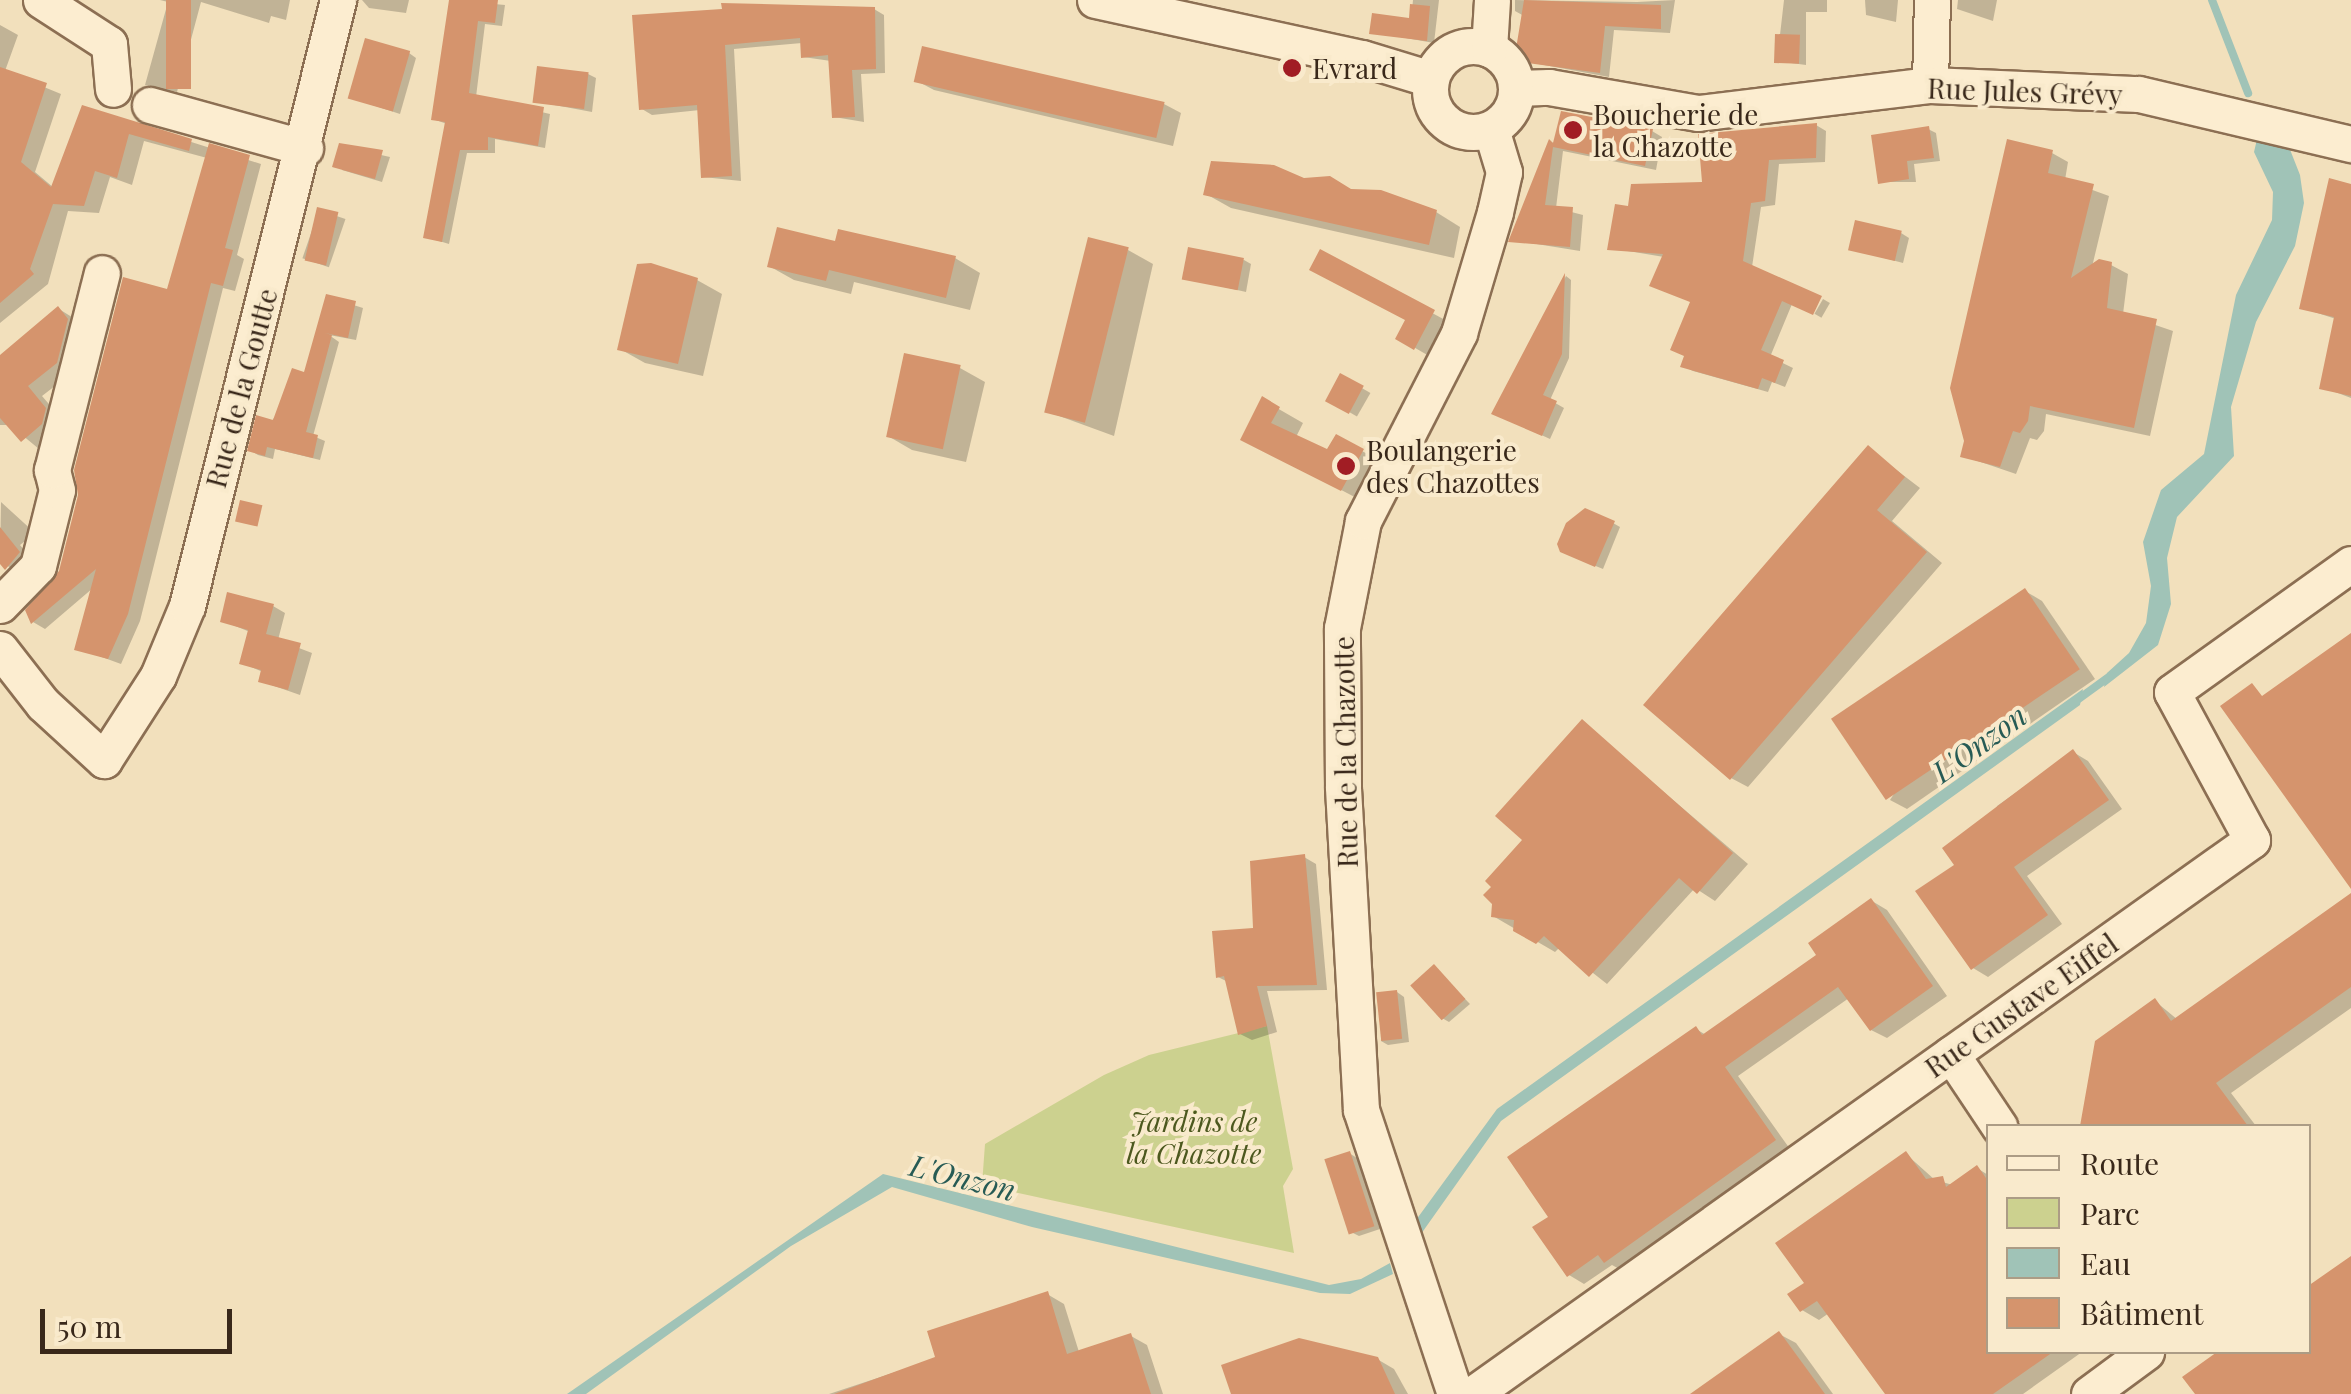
<!DOCTYPE html>
<html>
<head>
<meta charset="utf-8">
<style>
	body { margin:0 }
	#map { position:relative; width:2351px; height:1394px; overflow:hidden; background:#f2e0bc; font-family:"Playfair Display",serif }
	div>[style] { position:absolute }
	.green>* { inset:0; background:#ccd18f }
	.water>* { inset:0; background:#a0c3b7 }
	.shadow>* { inset:0; background:#0003; transform-origin:0 0 }
	.stream>* { height:8px; margin:-4px; padding:0 4px; transform-origin:4px; border-radius:4px; background:#a0c3b7 }
	.building>* { inset:0; background:#d5946d; transform-origin:0 0 }
	.roads { filter:drop-shadow(2px 0 #8c6f53) drop-shadow(-2px 0 #8c6f53) drop-shadow(0 2px #8c6f53) drop-shadow(0 -2px #8c6f53) }
	.minor>* { height:35px; margin:-17.5px; padding:0 17.5px; transform-origin:17.5px; border-radius:17.5px; background:#fcedd0 }
	.minor>.ring { margin:-17.5px; padding:0; box-sizing:content-box; background:none; border:35px solid #fcedd0; border-radius:50% }
	.dots>* { width:28px; height:28px; translate:-50% -50%; box-sizing:border-box; border:5px solid #f9eacc; border-radius:50% }
	span { translate:-50% -50%; white-space:nowrap; text-align:center; line-height:1.15; -webkit-text-stroke:8px #f9eacc; paint-order:stroke }
	.poi-label { font-size:28px; color:#39281a }
	.left { translate:0 -50%; text-align:left }
	.street-label { font-size:28px; color:#39281a }
	.park-label { font-size:28px; color:#4c581e; font-style:italic }
	.water-label { font-size:30px; color:#275b55; font-style:italic }
	.legend { position:absolute; left:1986px; top:1124px; width:325px; height:230px; box-sizing:border-box; background:#f9eacc; border:2px solid #ac9c85; margin:0; padding:12px 18px; list-style:none; font-size:30px; color:#39281a }
	.legend li { display:flex; align-items:center; gap:20px; height:50px }
	.legend b { width:50px; border:2px solid #ac9c85 }
	.scale { position:absolute; left:40px; top:1309px; width:192px; height:45px; box-sizing:border-box; border:5px solid #39281a; border-top:0; padding-left:12px; font-size:30px; line-height:35px; white-space:nowrap; color:#39281a; -webkit-text-stroke:8px #f9eacc; paint-order:stroke }
</style>
</head>
<body>
<div id="map">
	<div class="green">
		<i style="clip-path:polygon(1267px 1026px,1293px 1169px,1283px 1186px,1294px 1253px,982px 1185px,985px 1144px,1104px 1075px,1149px 1055px)"></i>
	</div>
	<div class="water">
		<i style="clip-path:polygon(2258px 135px,2289px 147px,2300px 175px,2304px 203px,2295px 246px,2256px 322px,2231px 407px,2234px 456px,2177px 517px,2167px 558px,2171px 604px,2158px 645px,2104px 687px,2107px 673px,2129px 653px,2146px 623px,2151px 586px,2143px 542px,2161px 490px,2204px 454px,2236px 295px,2272px 220px,2273px 192px,2254px 152px)"></i>
		<i style="clip-path:polygon(2083px 689px,2080px 705px,1501px 1121px,1421px 1234px,1416px 1220px,1497px 1109px)"></i>
		<i style="clip-path:polygon(883px 1174px,1329px 1285px,1361px 1279px,1390px 1263px,1393px 1274px,1350px 1294px,1320px 1293px,1032px 1227px,892px 1187px,791px 1246px,586px 1394px,567px 1394px)"></i>
	</div>
	<div class="shadow">
		<i style="clip-path:polygon(160px 0,290px 0,286px 20px,271px 16px,269px 23px,201px 2px,177px 92px,145px 85px,168px 2px)"></i>
		<i style="clip-path:polygon(362px 0,409px 0,406px 13px,369px 8px)"></i>
		<i style="clip-path:polygon(452px 0,505px 5px,502px 26px,485px 24px,476px 97px,550px 114px,545px 148px,495px 139px,495px 153px,467px 153px,449px 244px,426px 237px,447px 124px,433px 119px)"></i>
		<i style="clip-path:polygon(1413px 0,1439px 0,1434px 43px,1372px 32px,1411px 20px)"></i>
		<i style="clip-path:polygon(1515px 0,1637px 2px,1675px 0,1670px 33px,1614px 30px,1609px 77px,1517px 60px,1524px 16px,1515px 11px)"></i>
		<i style="clip-path:polygon(1784px 0,1827px 0,1827px 12px,1806px 12px,1806px 65px,1777px 61px)"></i>
		<i style="clip-path:polygon(1865px 0,1898px 0,1896px 22px,1866px 15px)"></i>
		<i style="clip-path:polygon(1958px 0,1997px 0,1993px 21px,1957px 9px)"></i>
		<i style="clip-path:polygon(874px 9px,884px 15px,885px 73px,861px 74px,864px 122px,834px 117px,831px 61px,803px 57px,802px 43px,734px 49px,741px 181px,703px 177px,700px 110px,652px 115px,642px 109px,635px 17px)"></i>
		<i style="clip-path:polygon(0 25px,18px 35px,5px 71px,61px 94px,35px 172px,54px 188px,84px 108px,261px 164px,237px 255px,244px 259px,235px 291px,223px 288px,140px 621px,121px 664px,77px 648px,93px 588px,45px 629px,33px 622px,61px 572px,169px 292px,207px 158px,144px 141px,132px 185px,110px 177px,99px 213px,68px 211px,48px 284px,0 323px)"></i>
		<i style="clip-path:polygon(924px 49px,1164px 104px,1181px 113px,1173px 146px,934px 90px,917px 81px)"></i>
		<i style="clip-path:polygon(409px 53px,416px 58px,400px 114px,351px 98px)"></i>
		<i style="clip-path:polygon(588px 74px,596px 78px,592px 112px,533px 101px)"></i>
		<i style="clip-path:polygon(1816px 125px,1826px 131px,1825px 162px,1779px 164px,1775px 205px,1761px 207px,1752px 267px,1792px 304px,1770px 357px,1793px 368px,1785px 387px,1772px 382px,1768px 392px,1693px 371px,1683px 366px,1693px 302px,1664px 257px,1610px 248px,1630px 208px,1705px 185px)"></i>
		<i style="clip-path:polygon(1928px 129px,1936px 133px,1940px 161px,1914px 164px,1916px 182px,1881px 182px)"></i>
		<i style="clip-path:polygon(1652px 131px,1662px 137px,1656px 170px,1563px 151px,1556px 208px,1583px 215px,1580px 251px,1512px 240px,1550px 143px)"></i>
		<i style="clip-path:polygon(341px 146px,390px 157px,382px 182px,342px 170px)"></i>
		<i style="clip-path:polygon(2052px 153px,2068px 162px,2065px 180px,2109px 196px,2092px 267px,2111px 265px,2128px 274px,2123px 314px,2173px 331px,2150px 436px,2046px 414px,2044px 431px,2037px 440px,2030px 438px,2016px 474px,1963px 456px)"></i>
		<i style="clip-path:polygon(1303px 181px,1436px 212px,1460px 227px,1454px 258px,1231px 208px,1206px 194px)"></i>
		<i style="clip-path:polygon(2351px 186px,2351px 398px,2322px 387px,2336px 319px,2302px 308px)"></i>
		<i style="left:319px;top:210px;width:28px;height:51px;rotate:19deg"></i>
		<i style="clip-path:polygon(1901px 233px,1909px 238px,1903px 263px,1851px 249px)"></i>
		<i style="clip-path:polygon(837px 244px,955px 258px,980px 273px,970px 310px,854px 282px,851px 294px,794px 280px,769px 266px)"></i>
		<i style="clip-path:polygon(1128px 250px,1153px 264px,1114px 436px,1051px 413px)"></i>
		<i style="clip-path:polygon(1321px 253px,1447px 321px,1429px 356px,1398px 338px,1408px 319px)"></i>
		<i style="clip-path:polygon(1244px 260px,1251px 264px,1246px 292px,1185px 278px)"></i>
		<i style="clip-path:polygon(1566px 276px,1571px 280px,1569px 358px,1550px 400px,1564px 408px,1550px 439px,1494px 413px)"></i>
		<i style="clip-path:polygon(697px 280px,722px 294px,703px 376px,645px 363px,620px 349px)"></i>
		<i style="clip-path:polygon(328px 297px,363px 308px,356px 340px,329px 335px,339px 342px,313px 436px,325px 441px,320px 460px,275px 449px,273px 459px,258px 455px,250px 450px,306px 375px)"></i>
		<i style="left:1823px;top:299px;width:8px;height:17px;rotate:30deg"></i>
		<i style="clip-path:polygon(59px 309px,75px 319px,73px 372px,42px 396px,61px 418px,57px 433px,39px 449px,10px 425px,0 425px,0 358px)"></i>
		<i style="clip-path:polygon(960px 368px,985px 382px,966px 462px,912px 450px,888px 436px)"></i>
		<i style="left:1341px;top:376px;width:34px;height:27px;rotate:30deg"></i>
		<i style="clip-path:polygon(1263px 400px,1303px 423px,1296px 437px,1328px 452px,1337px 437px,1387px 465px,1366px 503px,1265px 450px)"></i>
		<i style="clip-path:polygon(1869px 449px,1920px 488px,1892px 521px,1942px 563px,1748px 787px,1731px 778px)"></i>
		<i style="clip-path:polygon(1px 502px,35px 533px,20px 545px,34px 562px,22px 577px,0 560px)"></i>
		<i style="clip-path:polygon(1613px 523px,1620px 527px,1603px 569px,1569px 555px)"></i>
		<i style="clip-path:polygon(2025px 591px,2042px 601px,2095px 679px,1907px 809px,1890px 800px)"></i>
		<i style="clip-path:polygon(273px 606px,285px 613px,278px 640px,312px 653px,300px 695px,260px 681px,263px 672px,242px 663px,250px 632px,223px 621px)"></i>
		<i style="clip-path:polygon(1583px 723px,1748px 864px,1715px 901px,1695px 888px,1607px 984px,1560px 947px,1555px 952px,1493px 916px)"></i>
		<i style="clip-path:polygon(2073px 752px,2088px 761px,2122px 809px,2027px 876px,2062px 924px,1988px 977px,1973px 968px,1997px 806px)"></i>
		<i style="clip-path:polygon(1304px 857px,1316px 864px,1327px 990px,1267px 991px,1277px 1032px,1252px 1040px,1240px 1034px,1228px 982px,1218px 977px)"></i>
		<i style="clip-path:polygon(2351px 896px,2351px 1008px,2231px 1093px,2256px 1126px,2090px 1126px,2084px 1119px,2155px 1001px,2178px 1020px)"></i>
		<i style="clip-path:polygon(1872px 901px,1887px 910px,1947px 996px,1887px 1038px,1871px 1030px,1849px 998px,1738px 1076px,1790px 1149px,1621px 1270px,1612px 1265px,1584px 1284px,1569px 1275px,1551px 1217px,1696px 1029px,1706px 1035px,1819px 955px)"></i>
		<i style="clip-path:polygon(1434px 967px,1470px 1004px,1449px 1022px,1442px 1018px)"></i>
		<i style="clip-path:polygon(1397px 992px,1404px 997px,1409px 1042px,1388px 1045px,1381px 1041px)"></i>
		<i style="clip-path:polygon(1349px 1153px,1357px 1158px,1380px 1229px,1359px 1236px,1351px 1232px)"></i>
		<i style="clip-path:polygon(1906px 1154px,1935px 1180px,1953px 1185px,1977px 1168px,1988px 1175px,1988px 1352px,2082px 1352px,2023px 1394px,1888px 1394px,1829px 1313px,1819px 1320px,1802px 1310px,1808px 1283px)"></i>
		<i style="clip-path:polygon(1047px 1294px,1064px 1304px,1079px 1352px,1131px 1336px,1147px 1345px,1163px 1394px,829px 1394px,938px 1358px)"></i>
		<i style="clip-path:polygon(1779px 1334px,1796px 1343px,1833px 1394px,1695px 1394px)"></i>
		<i style="clip-path:polygon(1377px 1359px,1394px 1369px,1408px 1394px,1231px 1394px)"></i>
	</div>
	<div class="stream">
		<i style="left:2212px;top:0;width:100px;rotate:68.8deg"></i>
		<i style="left:2073px;top:703px;width:46px;rotate:-36.1deg"></i>
	</div>
	<div class="building">
		<i style="left:166px;top:0;width:25px;height:89px"></i>
		<i style="clip-path:polygon(449px 0,498px 0,495px 23px,478px 21px,469px 93px,544px 107px,538px 146px,488px 137px,488px 150px,460px 150px,442px 242px,423px 238px,445px 122px,431px 120px)"></i>
		<i style="clip-path:polygon(1524px 0,1661px 5px,1661px 29px,1605px 26px,1600px 73px,1514px 61px)"></i>
		<i style="clip-path:polygon(721px 3px,875px 7px,876px 69px,852px 70px,855px 117px,832px 118px,828px 55px,801px 58px,800px 38px,725px 45px,732px 176px,701px 178px,697px 105px,639px 110px,632px 15px,722px 9px)"></i>
		<i style="clip-path:polygon(1410px 4px,1430px 6px,1427px 41px,1369px 34px,1372px 13px,1409px 18px)"></i>
		<i style="left:1775px;top:34px;width:25px;height:29px;rotate:2deg"></i>
		<i style="left:365px;top:38px;width:47px;height:63px;rotate:16deg"></i>
		<i style="left:922px;top:46px;width:249px;height:37px;rotate:13deg"></i>
		<i style="left:537px;top:66px;width:52px;height:37px;rotate:7deg"></i>
		<i style="clip-path:polygon(0 67px,47px 83px,21px 162px,51px 187px,82px 105px,192px 139px,189px 151px,129px 134px,117px 178px,95px 171px,84px 206px,53px 204px,30px 269px,34px 274px,0 303px)"></i>
		<i style="clip-path:polygon(1561px 111px,1653px 129px,1645px 166px,1553px 147px,1545px 205px,1573px 207px,1570px 247px,1508px 242px,1549px 139px,1553px 143px)"></i>
		<i style="clip-path:polygon(1817px 123px,1816px 158px,1769px 160px,1765px 201px,1751px 203px,1743px 261px,1822px 296px,1813px 315px,1782px 301px,1761px 350px,1784px 360px,1775px 383px,1762px 378px,1758px 389px,1680px 367px,1684px 356px,1670px 350px,1690px 302px,1649px 286px,1663px 254px,1607px 250px,1615px 204px,1628px 206px,1631px 184px,1702px 182px,1698px 134px)"></i>
		<i style="clip-path:polygon(1929px 126px,1934px 158px,1907px 161px,1909px 179px,1878px 184px,1871px 135px)"></i>
		<i style="clip-path:polygon(2007px 139px,2053px 150px,2048px 173px,2094px 184px,2071px 278px,2099px 259px,2112px 262px,2107px 308px,2157px 319px,2134px 428px,2030px 406px,2028px 421px,2020px 433px,2013px 431px,2000px 467px,1960px 457px,1964px 441px,1950px 388px)"></i>
		<i style="clip-path:polygon(209px 143px,250px 155px,225px 248px,233px 250px,223px 286px,211px 283px,128px 614px,108px 659px,74px 650px,96px 569px,31px 624px,25px 610px,59px 571px,78px 495px,74px 470px,123px 277px,167px 289px)"></i>
		<i style="clip-path:polygon(339px 143px,383px 150px,375px 179px,332px 167px)"></i>
		<i style="clip-path:polygon(1211px 161px,1274px 165px,1304px 178px,1330px 176px,1351px 189px,1381px 190px,1437px 210px,1429px 245px,1203px 195px)"></i>
		<i style="clip-path:polygon(2329px 178px,2351px 184px,2351px 396px,2319px 389px,2334px 317px,2299px 309px)"></i>
		<i style="left:317px;top:207px;width:22px;height:55px;rotate:13deg"></i>
		<i style="left:1855px;top:220px;width:48px;height:31px;rotate:13deg"></i>
		<i style="clip-path:polygon(777px 227px,835px 241px,838px 229px,956px 256px,946px 298px,829px 270px,826px 281px,767px 267px)"></i>
		<i style="left:1088px;top:237px;width:42px;height:181px;rotate:14deg"></i>
		<i style="left:1188px;top:247px;width:57px;height:33px;rotate:11deg"></i>
		<i style="clip-path:polygon(1320px 249px,1435px 310px,1414px 350px,1395px 339px,1405px 320px,1309px 270px)"></i>
		<i style="clip-path:polygon(651px 263px,698px 278px,678px 364px,617px 350px,637px 264px)"></i>
		<i style="clip-path:polygon(1565px 273px,1562px 354px,1543px 395px,1557px 401px,1542px 436px,1491px 414px)"></i>
		<i style="clip-path:polygon(326px 294px,356px 301px,348px 338px,325px 333px,332px 335px,306px 432px,318px 435px,313px 458px,267px 447px,265px 456px,247px 451px,256px 415px,273px 420px,292px 368px,304px 372px)"></i>
		<i style="clip-path:polygon(58px 306px,68px 319px,57px 363px,28px 386px,46px 408px,42px 424px,21px 442px,0 418px,0 355px)"></i>
		<i style="left:904px;top:353px;width:58px;height:86px;rotate:12deg"></i>
		<i style="left:1340px;top:373px;width:27px;height:32px;rotate:28deg"></i>
		<i style="clip-path:polygon(1262px 396px,1280px 407px,1271px 423px,1327px 449px,1336px 434px,1364px 449px,1341px 491px,1240px 440px)"></i>
		<i style="clip-path:polygon(1868px 445px,1905px 477px,1877px 510px,1927px 552px,1730px 780px,1643px 705px)"></i>
		<i style="left:240px;top:500px;width:23px;height:22px;rotate:13deg"></i>
		<i style="clip-path:polygon(1585px 508px,1615px 521px,1595px 567px,1560px 552px,1557px 544px,1566px 523px)"></i>
		<i style="clip-path:polygon(0 527px,20px 552px,5px 570px,0 564px)"></i>
		<i style="left:2025px;top:588px;width:98px;height:234px;rotate:56deg"></i>
		<i style="clip-path:polygon(227px 592px,274px 604px,266px 634px,301px 643px,288px 690px,258px 682px,261px 670px,239px 664px,248px 630px,220px 622px)"></i>
		<i style="clip-path:polygon(2351px 633px,2351px 889px,2220px 706px,2252px 683px,2262px 696px)"></i>
		<i style="clip-path:polygon(1582px 719px,1733px 853px,1697px 894px,1679px 878px,1589px 977px,1544px 936px,1536px 944px,1513px 931px,1514px 920px,1491px 917px,1492px 904px,1483px 895px,1491px 887px,1485px 881px,1522px 840px,1495px 816px)"></i>
		<i style="clip-path:polygon(2073px 749px,2109px 800px,2014px 867px,2048px 915px,1971px 970px,1915px 891px,1954px 865px,1942px 848px)"></i>
		<i style="clip-path:polygon(1305px 854px,1317px 985px,1257px 986px,1267px 1026px,1238px 1035px,1224px 976px,1216px 978px,1212px 931px,1253px 928px,1250px 861px)"></i>
		<i style="clip-path:polygon(2351px 893px,2351px 987px,2216px 1083px,2248px 1126px,2080px 1126px,2095px 1041px,2155px 998px,2171px 1021px)"></i>
		<i style="clip-path:polygon(1871px 898px,1933px 986px,1870px 1031px,1838px 987px,1725px 1067px,1776px 1140px,1604px 1263px,1598px 1255px,1567px 1277px,1532px 1227px,1548px 1217px,1507px 1157px,1696px 1026px,1702px 1035px,1816px 955px,1808px 943px)"></i>
		<i style="left:1434px;top:964px;width:47px;height:32px;rotate:48deg"></i>
		<i style="left:1397px;top:990px;width:49px;height:21px;rotate:84deg"></i>
		<i style="left:1350px;top:1151px;width:79px;height:27px;rotate:72deg"></i>
		<i style="clip-path:polygon(1906px 1151px,1926px 1179px,1943px 1176px,1946px 1187px,1977px 1165px,1988px 1181px,1988px 1352px,2053px 1352px,1993px 1394px,1885px 1394px,1817px 1301px,1800px 1312px,1787px 1294px,1804px 1283px,1775px 1243px)"></i>
		<i style="clip-path:polygon(2351px 1256px,2351px 1394px,2195px 1394px,2182px 1377px,2217px 1352px,2308px 1352px,2308px 1286px)"></i>
		<i style="clip-path:polygon(1048px 1291px,1067px 1354px,1131px 1333px,1151px 1394px,834px 1394px,935px 1357px,927px 1331px)"></i>
		<i style="clip-path:polygon(1779px 1331px,1825px 1394px,1690px 1394px)"></i>
		<i style="clip-path:polygon(1299px 1338px,1378px 1357px,1395px 1394px,1231px 1394px,1221px 1365px)"></i>
	</div>
	<div class="roads">
		<div class="minor">
			<i style="left:41px;top:0;width:81px;rotate:32.9deg"></i>
			<i style="left:109px;top:44px;width:45px;rotate:84.9deg"></i>
			<i style="left:1095px;top:0;width:273px;rotate:12.3deg"></i>
			<i style="left:1362px;top:58px;width:72px;rotate:16.9deg"></i>
			<i class="ring" style="left:1430px;top:46px;width:51px;height:51px"></i>
			<i style="left:1489px;top:49px;width:49px;rotate:-86.5deg"></i>
			<i style="left:1930px;top:85px;width:85px;rotate:-88.7deg"></i>
			<i style="left:1517px;top:88px;width:32px;rotate:-2deg"></i>
			<i style="left:1549px;top:87px;width:151px;rotate:9.9deg"></i>
			<i style="left:1698px;top:113px;width:234px;rotate:-6.9deg"></i>
			<i style="left:1930px;top:85px;width:209px;rotate:2.5deg"></i>
			<i style="left:2139px;top:94px;width:218px;rotate:13.3deg"></i>
			<i style="left:150px;top:105px;width:161px;rotate:15.5deg"></i>
			<i style="left:0;top:605px;width:54px;rotate:-45.7deg"></i>
			<i style="left:38px;top:566px;width:78px;rotate:-76deg"></i>
			<i style="left:57px;top:490px;width:21px;rotate:-104deg"></i>
			<i style="left:52px;top:470px;width:203px;rotate:-75.8deg"></i>
			<i style="left:0;top:649px;width:70px;rotate:52deg"></i>
			<i style="left:43px;top:704px;width:83px;rotate:42.6deg"></i>
			<i style="left:104px;top:760px;width:100px;rotate:-57.3deg"></i>
			<i style="left:158px;top:676px;width:76px;rotate:-67.5deg"></i>
			<i style="left:187px;top:606px;width:625px;rotate:-76.01deg"></i>
			<i style="left:1951px;top:1054px;width:87px;rotate:56.3deg"></i>
			<i style="left:1455px;top:1394px;width:299px;rotate:-108.3deg"></i>
			<i style="left:1361px;top:1110px;width:324px;rotate:-93.2deg"></i>
			<i style="left:1343px;top:786px;width:158px;rotate:-90.4deg"></i>
			<i style="left:1342px;top:628px;width:109px;rotate:-78.9deg"></i>
			<i style="left:1363px;top:521px;width:211px;rotate:-62.9deg"></i>
			<i style="left:1459px;top:333px;width:126px;rotate:-73.4deg"></i>
			<i style="left:1495px;top:212px;width:41px;rotate:-77.3deg"></i>
			<i style="left:1504px;top:172px;width:45px;rotate:-106.8deg"></i>
			<i style="left:1473px;top:1394px;width:956px;rotate:-35.42deg"></i>
			<i style="left:2252px;top:840px;width:168px;rotate:-118.4deg"></i>
			<i style="left:2172px;top:692px;width:220px;rotate:-35.6deg"></i>
			<i style="left:2089px;top:1394px;width:71px;rotate:-36.4deg"></i>
		</div>
	</div>
	<div class="dots">
		<i style="left:1292px;top:68px;background:#a11d24"></i>
		<i style="left:1573px;top:130px;background:#a11d24"></i>
		<i style="left:1346px;top:466px;background:#a11d24"></i>
	</div>
	<div class="poi-label">
		<span class="left" style="left:1312px;top:68px">Evrard</span>
		<span class="left" style="left:1593px;top:130px">Boucherie de<br>la Chazotte</span>
		<span class="left" style="left:1366px;top:466px">Boulangerie<br>des Chazottes</span>
	</div>
	<div class="street-label">
		<span style="left:2025px;top:91px;rotate:2deg">Rue Jules Grévy</span>
		<span style="left:241px;top:388px;rotate:-75deg">Rue de la Goutte</span>
		<span style="left:1345px;top:752px;rotate:-91deg">Rue de la Chazotte</span>
		<span style="left:2021px;top:1005px;rotate:-35deg">Rue Gustave Eiffel</span>
	</div>
	<div class="park-label">
		<span style="left:1194px;top:1137px">Jardins de<br>la Chazotte</span>
	</div>
	<div class="water-label">
		<span style="left:1979px;top:743px;rotate:-36deg">L'Onzon</span>
		<span style="left:963px;top:1177px;rotate:14deg">L'Onzon</span>
	</div>
	<ul class="legend">
	<li><b style="height:12px;background:#fcedd0"></b>Route</li>
	<li><b style="height:28px;background:#ccd18f"></b>Parc</li>
	<li><b style="height:28px;background:#a0c3b7"></b>Eau</li>
	<li><b style="height:28px;background:#d5946d"></b>Bâtiment</li>
	</ul>
	<div class="scale">50 m</div>
</div>
</body>
</html>
